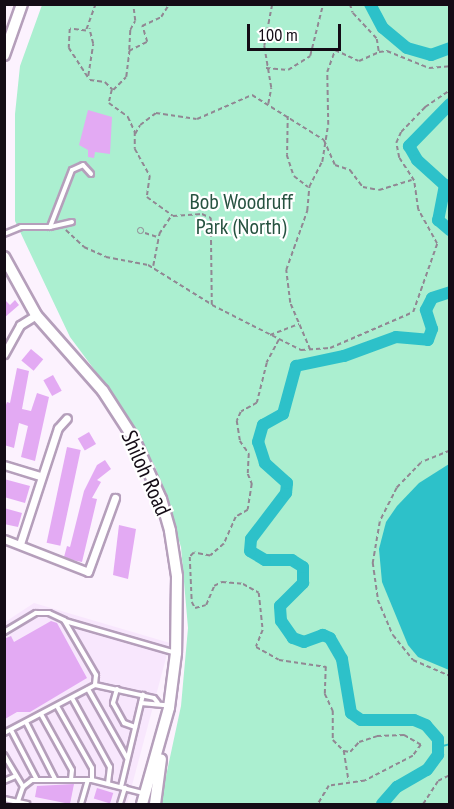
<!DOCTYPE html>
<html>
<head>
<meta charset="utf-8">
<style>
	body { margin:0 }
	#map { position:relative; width:454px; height:809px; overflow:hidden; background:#fcf2fe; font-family:"PT Sans Narrow",sans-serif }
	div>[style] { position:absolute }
	.built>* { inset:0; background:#f8e7fd }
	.green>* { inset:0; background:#abefd0 }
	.water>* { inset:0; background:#2dc1c9 }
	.stream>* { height:2px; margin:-1px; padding:0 1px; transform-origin:1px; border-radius:1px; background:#2dc1c9 }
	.river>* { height:12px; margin:-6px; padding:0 6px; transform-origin:6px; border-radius:6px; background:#2dc1c9 }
	.building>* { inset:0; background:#e3aaf3; transform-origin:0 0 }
	.path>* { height:1.5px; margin-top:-0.75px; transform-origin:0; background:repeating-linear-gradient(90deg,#918793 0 4.5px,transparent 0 7.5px) }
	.path>.ring { margin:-0.75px; padding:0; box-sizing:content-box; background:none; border:1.5px solid #918793; border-radius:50% }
	.roads { filter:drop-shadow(2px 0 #b59fbb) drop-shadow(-2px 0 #b59fbb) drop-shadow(0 2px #b59fbb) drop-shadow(0 -2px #b59fbb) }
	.service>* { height:4px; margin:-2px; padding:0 2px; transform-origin:2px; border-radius:2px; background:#fff }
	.minor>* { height:7px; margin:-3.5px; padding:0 3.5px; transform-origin:3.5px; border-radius:3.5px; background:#fff }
	.secondary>* { height:10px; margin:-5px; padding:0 5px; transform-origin:5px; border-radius:5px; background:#fff }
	span { translate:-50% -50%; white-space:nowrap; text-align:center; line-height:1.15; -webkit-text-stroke:4.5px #fff; paint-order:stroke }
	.park-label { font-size:22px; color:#265240 }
	.street-label { font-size:22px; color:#140c16 }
	.frame { position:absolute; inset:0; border:6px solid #140c16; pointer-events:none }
	.scale { position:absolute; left:247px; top:24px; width:94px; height:27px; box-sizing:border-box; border:3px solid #140c16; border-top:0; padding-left:8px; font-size:18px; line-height:21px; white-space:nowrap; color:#140c16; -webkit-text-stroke:4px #fff; paint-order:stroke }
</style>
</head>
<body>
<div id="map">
	<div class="built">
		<i style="clip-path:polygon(34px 603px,170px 643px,127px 804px,5px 804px,5px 622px)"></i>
	</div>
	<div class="green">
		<i style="clip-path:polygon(42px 5px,449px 5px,449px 804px,160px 804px,181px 706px,188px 628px,181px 547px,155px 466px,111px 392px,70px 337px,15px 221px,15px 114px,20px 66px)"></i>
	</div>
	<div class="water">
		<i style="clip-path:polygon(449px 464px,449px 670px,418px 657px,408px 645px,382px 582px,379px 549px,386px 522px,397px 506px,419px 483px)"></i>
	</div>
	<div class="stream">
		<i style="left:439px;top:747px;width:11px;rotate:-15deg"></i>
	</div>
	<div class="river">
		<i style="left:370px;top:4px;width:27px;rotate:62deg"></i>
		<i style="left:383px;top:28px;width:31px;rotate:40deg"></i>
		<i style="left:407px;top:48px;width:25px;rotate:16deg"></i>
		<i style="left:431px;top:55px;width:20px;rotate:-20deg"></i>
		<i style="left:450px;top:104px;width:59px;rotate:134.3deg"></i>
		<i style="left:409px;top:146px;width:16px;rotate:60deg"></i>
		<i style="left:417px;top:160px;width:38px;rotate:42deg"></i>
		<i style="left:445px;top:185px;width:36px;rotate:101deg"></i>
		<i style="left:438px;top:220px;width:16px;rotate:40deg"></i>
		<i style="left:382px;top:804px;width:23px;rotate:-49deg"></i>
		<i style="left:397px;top:787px;width:34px;rotate:-30deg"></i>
		<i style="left:427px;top:770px;width:19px;rotate:-54deg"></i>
		<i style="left:438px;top:755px;width:16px;rotate:-90deg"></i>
		<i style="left:438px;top:739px;width:18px;rotate:-131deg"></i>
		<i style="left:426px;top:725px;width:13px;rotate:-157deg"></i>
		<i style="left:414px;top:720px;width:53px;rotate:180deg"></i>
		<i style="left:361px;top:720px;width:12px;rotate:-145deg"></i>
		<i style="left:351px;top:713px;width:55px;rotate:-99.5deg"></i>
		<i style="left:342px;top:659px;width:24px;rotate:-120deg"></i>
		<i style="left:330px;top:638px;width:8px;rotate:-157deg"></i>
		<i style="left:323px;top:635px;width:20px;rotate:160deg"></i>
		<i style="left:304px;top:642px;width:12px;rotate:-160deg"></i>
		<i style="left:293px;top:638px;width:21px;rotate:-125deg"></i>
		<i style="left:281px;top:621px;width:15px;rotate:-94deg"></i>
		<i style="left:280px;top:606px;width:33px;rotate:-45deg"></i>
		<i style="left:303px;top:583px;width:16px;rotate:-90deg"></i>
		<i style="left:303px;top:567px;width:13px;rotate:-148deg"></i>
		<i style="left:292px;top:560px;width:27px;rotate:180deg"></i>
		<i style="left:265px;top:560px;width:17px;rotate:-149deg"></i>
		<i style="left:250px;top:551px;width:12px;rotate:-85deg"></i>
		<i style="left:251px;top:539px;width:58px;rotate:-52.7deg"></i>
		<i style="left:286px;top:493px;width:10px;rotate:-84deg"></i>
		<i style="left:287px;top:483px;width:30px;rotate:-138deg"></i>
		<i style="left:265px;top:463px;width:22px;rotate:-108deg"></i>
		<i style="left:258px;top:442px;width:18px;rotate:-74deg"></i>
		<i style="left:263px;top:425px;width:23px;rotate:-29deg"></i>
		<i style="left:283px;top:414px;width:50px;rotate:-74.8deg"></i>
		<i style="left:296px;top:366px;width:49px;rotate:-11.8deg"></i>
		<i style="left:344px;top:356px;width:55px;rotate:-20.1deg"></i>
		<i style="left:396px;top:337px;width:32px;rotate:5deg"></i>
		<i style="left:428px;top:340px;width:12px;rotate:-70deg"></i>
		<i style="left:432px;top:329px;width:20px;rotate:-108deg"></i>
		<i style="left:426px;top:310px;width:13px;rotate:-63deg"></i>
		<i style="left:432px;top:298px;width:19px;rotate:-18deg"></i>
	</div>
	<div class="building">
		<i style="clip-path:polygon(88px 110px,112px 117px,110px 154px,95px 152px,94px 158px,88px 157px,88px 150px,79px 145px)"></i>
		<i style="clip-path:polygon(4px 299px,10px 305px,15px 300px,19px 305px,4px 318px)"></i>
		<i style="left:31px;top:349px;width:16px;height:15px;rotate:40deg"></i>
		<i style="clip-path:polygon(17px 368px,29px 371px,22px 409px,31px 411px,37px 393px,49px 397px,35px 461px,21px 457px,28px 426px,19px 423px,14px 448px,4px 445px,4px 410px,7px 402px,10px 403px)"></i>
		<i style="left:53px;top:375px;width:18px;height:11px;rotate:61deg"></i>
		<i style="left:89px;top:432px;width:14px;height:13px;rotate:60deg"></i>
		<i style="left:67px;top:447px;width:14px;height:98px;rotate:12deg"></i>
		<i style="clip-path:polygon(105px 460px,111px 469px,97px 480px,101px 482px,92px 498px,97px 499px,82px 562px,72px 560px,64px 557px,67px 546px,70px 547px,84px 491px,97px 465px)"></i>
		<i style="clip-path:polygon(4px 479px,30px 486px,25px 503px,4px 497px)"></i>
		<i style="clip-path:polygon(4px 508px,22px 513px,18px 527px,4px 524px)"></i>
		<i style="clip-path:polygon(119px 525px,136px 529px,128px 579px,113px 575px)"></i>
		<i style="clip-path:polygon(51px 621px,57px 623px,87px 678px,30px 712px,17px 712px,5px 719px,4px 639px,11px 636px,14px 642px)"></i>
		<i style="clip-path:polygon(74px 784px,70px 804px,35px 797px,37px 786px)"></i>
		<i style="left:97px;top:788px;width:17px;height:11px;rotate:17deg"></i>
	</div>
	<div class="path">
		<i style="left:96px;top:4px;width:29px;rotate:110deg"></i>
		<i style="left:86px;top:31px;width:16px;rotate:-173deg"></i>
		<i style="left:70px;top:29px;width:19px;rotate:93deg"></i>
		<i style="left:69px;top:48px;width:38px;rotate:57deg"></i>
		<i style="left:90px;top:80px;width:15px;rotate:8deg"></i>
		<i style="left:105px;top:82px;width:11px;rotate:45deg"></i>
		<i style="left:113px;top:90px;width:18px;rotate:-45deg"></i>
		<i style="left:126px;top:77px;width:26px;rotate:-83deg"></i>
		<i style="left:129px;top:51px;width:20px;rotate:-27deg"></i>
		<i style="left:147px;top:42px;width:17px;rotate:-107deg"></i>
		<i style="left:142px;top:26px;width:21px;rotate:-25deg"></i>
		<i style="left:161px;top:17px;width:15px;rotate:-58deg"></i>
		<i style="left:350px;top:4px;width:9px;rotate:72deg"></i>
		<i style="left:353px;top:13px;width:35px;rotate:47deg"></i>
		<i style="left:377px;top:39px;width:13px;rotate:81deg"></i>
		<i style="left:379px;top:52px;width:8px;rotate:-7deg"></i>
		<i style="left:387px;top:51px;width:45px;rotate:22deg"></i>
		<i style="left:429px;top:68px;width:21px;rotate:-5deg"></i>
		<i style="left:129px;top:50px;width:20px;rotate:-87deg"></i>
		<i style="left:130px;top:30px;width:10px;rotate:-61deg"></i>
		<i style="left:135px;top:21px;width:17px;rotate:-97deg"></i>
		<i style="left:266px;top:68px;width:22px;rotate:5deg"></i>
		<i style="left:288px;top:70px;width:26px;rotate:-32deg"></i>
		<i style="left:310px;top:56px;width:54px;rotate:-76deg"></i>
		<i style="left:88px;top:76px;width:32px;rotate:-81deg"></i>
		<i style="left:93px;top:44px;width:16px;rotate:-104deg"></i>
		<i style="left:112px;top:90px;width:13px;rotate:103deg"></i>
		<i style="left:109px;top:103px;width:24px;rotate:36deg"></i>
		<i style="left:128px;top:117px;width:17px;rotate:65deg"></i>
		<i style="left:135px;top:132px;width:17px;rotate:90deg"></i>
		<i style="left:135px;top:149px;width:31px;rotate:61deg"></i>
		<i style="left:150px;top:176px;width:21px;rotate:98deg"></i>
		<i style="left:147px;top:197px;width:32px;rotate:36deg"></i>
		<i style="left:173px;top:216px;width:29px;rotate:-4deg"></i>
		<i style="left:202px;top:214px;width:10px;rotate:24deg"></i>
		<i style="left:211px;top:218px;width:87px;rotate:89.3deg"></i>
		<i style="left:212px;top:305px;width:100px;rotate:26.8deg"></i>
		<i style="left:301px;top:350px;width:29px;rotate:-4deg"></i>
		<i style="left:330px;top:348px;width:90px;rotate:-23.4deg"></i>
		<i style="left:413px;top:312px;width:72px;rotate:-70.6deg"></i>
		<i style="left:437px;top:244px;width:39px;rotate:-119deg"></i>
		<i style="left:418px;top:210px;width:29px;rotate:-98deg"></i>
		<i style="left:414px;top:181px;width:27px;rotate:-123deg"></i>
		<i style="left:399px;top:158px;width:15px;rotate:-101deg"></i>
		<i style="left:396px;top:143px;width:12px;rotate:-66deg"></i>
		<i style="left:401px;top:132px;width:35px;rotate:-46deg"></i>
		<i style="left:425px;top:107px;width:30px;rotate:-34deg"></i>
		<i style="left:268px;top:104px;width:16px;rotate:-79deg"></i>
		<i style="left:271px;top:88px;width:43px;rotate:-99.5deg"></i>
		<i style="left:264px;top:46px;width:43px;rotate:-79.2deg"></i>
		<i style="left:288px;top:116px;width:39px;rotate:91deg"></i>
		<i style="left:287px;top:155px;width:22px;rotate:72deg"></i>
		<i style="left:294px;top:176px;width:18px;rotate:38deg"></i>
		<i style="left:135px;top:134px;width:10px;rotate:-61deg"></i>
		<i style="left:140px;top:125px;width:20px;rotate:-37deg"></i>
		<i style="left:156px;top:113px;width:41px;rotate:8.3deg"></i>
		<i style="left:197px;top:119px;width:60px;rotate:-23.6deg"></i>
		<i style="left:252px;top:95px;width:85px;rotate:32deg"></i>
		<i style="left:324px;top:140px;width:27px;rotate:66deg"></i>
		<i style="left:335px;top:165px;width:16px;rotate:18deg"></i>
		<i style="left:350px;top:170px;width:21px;rotate:53deg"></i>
		<i style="left:363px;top:187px;width:16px;rotate:11deg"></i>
		<i style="left:379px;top:190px;width:34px;rotate:-17deg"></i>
		<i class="ring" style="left:138px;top:228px;width:4.5px;height:4.5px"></i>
		<i style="left:66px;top:230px;width:25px;rotate:43deg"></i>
		<i style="left:84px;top:247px;width:24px;rotate:24deg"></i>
		<i style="left:106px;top:257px;width:43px;rotate:10.8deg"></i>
		<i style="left:148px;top:265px;width:74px;rotate:31.8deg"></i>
		<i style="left:145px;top:233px;width:13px;rotate:18deg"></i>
		<i style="left:153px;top:266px;width:33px;rotate:-79deg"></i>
		<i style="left:159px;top:234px;width:22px;rotate:-56deg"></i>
		<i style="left:270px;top:335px;width:31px;rotate:-21deg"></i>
		<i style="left:279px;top:340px;width:26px;rotate:118deg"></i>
		<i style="left:267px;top:363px;width:41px;rotate:104deg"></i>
		<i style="left:257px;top:403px;width:18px;rotate:151deg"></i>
		<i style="left:241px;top:412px;width:10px;rotate:114deg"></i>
		<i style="left:237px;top:421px;width:20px;rotate:81deg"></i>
		<i style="left:240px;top:441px;width:16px;rotate:55deg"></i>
		<i style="left:249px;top:454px;width:20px;rotate:93deg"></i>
		<i style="left:248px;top:474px;width:11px;rotate:68deg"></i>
		<i style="left:252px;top:484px;width:26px;rotate:99deg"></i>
		<i style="left:248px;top:510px;width:14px;rotate:150deg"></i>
		<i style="left:236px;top:517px;width:30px;rotate:114deg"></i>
		<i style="left:224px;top:544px;width:18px;rotate:139deg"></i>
		<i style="left:210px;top:556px;width:16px;rotate:-169deg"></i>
		<i style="left:194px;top:553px;width:6px;rotate:135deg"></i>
		<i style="left:190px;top:557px;width:45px;rotate:87.5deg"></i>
		<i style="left:192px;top:602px;width:7px;rotate:63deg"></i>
		<i style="left:195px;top:608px;width:11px;rotate:-15deg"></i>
		<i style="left:206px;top:605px;width:21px;rotate:-67deg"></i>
		<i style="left:214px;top:586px;width:9px;rotate:-27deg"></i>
		<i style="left:222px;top:582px;width:21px;rotate:5deg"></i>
		<i style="left:243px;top:584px;width:18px;rotate:29deg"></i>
		<i style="left:259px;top:593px;width:37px;rotate:84deg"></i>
		<i style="left:263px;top:630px;width:18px;rotate:112deg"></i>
		<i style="left:256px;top:647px;width:26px;rotate:29deg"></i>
		<i style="left:279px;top:660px;width:48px;rotate:8.5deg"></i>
		<i style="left:326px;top:667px;width:27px;rotate:92deg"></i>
		<i style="left:325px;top:694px;width:19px;rotate:65deg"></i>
		<i style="left:333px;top:711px;width:29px;rotate:90deg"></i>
		<i style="left:333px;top:740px;width:16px;rotate:45deg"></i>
		<i style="left:344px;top:751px;width:6px;rotate:9deg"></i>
		<i style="left:350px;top:752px;width:13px;rotate:-48deg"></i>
		<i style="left:359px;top:742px;width:19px;rotate:-18deg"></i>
		<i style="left:377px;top:736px;width:27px;rotate:-2deg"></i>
		<i style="left:404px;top:735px;width:20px;rotate:30deg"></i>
		<i style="left:421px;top:745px;width:14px;rotate:126deg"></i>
		<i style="left:413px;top:756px;width:54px;rotate:152.5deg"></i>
		<i style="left:365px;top:781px;width:36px;rotate:172deg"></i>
		<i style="left:329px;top:786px;width:21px;rotate:121deg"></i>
		<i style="left:310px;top:350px;width:51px;rotate:-113.1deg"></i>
		<i style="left:290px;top:303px;width:33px;rotate:-97deg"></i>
		<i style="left:286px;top:270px;width:63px;rotate:-70.4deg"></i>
		<i style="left:307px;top:211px;width:24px;rotate:-85deg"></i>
		<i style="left:309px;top:187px;width:28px;rotate:-63deg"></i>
		<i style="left:322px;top:162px;width:37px;rotate:-81deg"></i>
		<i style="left:328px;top:125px;width:53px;rotate:-91.1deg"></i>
		<i style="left:327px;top:72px;width:23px;rotate:-70deg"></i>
		<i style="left:335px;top:50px;width:26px;rotate:25deg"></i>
		<i style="left:359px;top:61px;width:22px;rotate:-24deg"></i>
		<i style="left:450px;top:451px;width:31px;rotate:158deg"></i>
		<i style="left:421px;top:463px;width:35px;rotate:134deg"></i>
		<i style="left:397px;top:488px;width:38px;rotate:117deg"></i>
		<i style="left:380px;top:522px;width:42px;rotate:99.7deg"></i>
		<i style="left:373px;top:563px;width:37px;rotate:82deg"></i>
		<i style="left:378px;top:600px;width:38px;rotate:67deg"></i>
		<i style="left:393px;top:635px;width:32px;rotate:51deg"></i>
		<i style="left:413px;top:660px;width:40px;rotate:23.4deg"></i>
		<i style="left:344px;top:751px;width:30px;rotate:81deg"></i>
		<i style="left:423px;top:804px;width:27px;rotate:-57deg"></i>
		<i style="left:438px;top:781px;width:13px;rotate:-27deg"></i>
	</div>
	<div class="roads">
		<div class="service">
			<i style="left:72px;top:222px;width:23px;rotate:167deg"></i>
			<i style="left:50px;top:227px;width:61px;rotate:-68.9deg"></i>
			<i style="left:72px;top:170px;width:12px;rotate:-24deg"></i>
			<i style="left:83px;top:165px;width:12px;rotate:48deg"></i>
			<i style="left:4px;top:234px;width:18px;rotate:-22deg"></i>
			<i style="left:21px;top:227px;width:29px"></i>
			<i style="left:65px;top:621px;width:116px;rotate:16.1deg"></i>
			<i style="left:4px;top:632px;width:37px;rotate:-31deg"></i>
			<i style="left:36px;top:613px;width:13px"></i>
			<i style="left:49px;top:613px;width:17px;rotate:25deg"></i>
			<i style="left:64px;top:620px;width:64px;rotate:59.8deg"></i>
			<i style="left:96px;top:675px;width:10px;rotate:96deg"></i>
			<i style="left:88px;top:689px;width:79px;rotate:60.5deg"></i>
			<i style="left:117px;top:689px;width:15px;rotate:106deg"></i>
			<i style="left:113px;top:703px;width:23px;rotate:61deg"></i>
			<i style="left:124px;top:723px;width:12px;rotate:20deg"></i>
			<i style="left:72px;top:698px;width:79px;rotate:61.2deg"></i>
			<i style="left:110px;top:767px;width:17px;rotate:97deg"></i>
			<i style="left:141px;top:703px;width:25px;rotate:5deg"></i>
			<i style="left:57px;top:706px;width:71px;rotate:60.6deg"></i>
			<i style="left:92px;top:768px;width:12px;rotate:90deg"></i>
			<i style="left:41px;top:714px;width:64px;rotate:61deg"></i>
			<i style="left:72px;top:770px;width:9px;rotate:96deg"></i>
			<i style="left:26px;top:722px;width:64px;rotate:63deg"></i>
			<i style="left:11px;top:730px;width:56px;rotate:62.5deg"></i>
			<i style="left:4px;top:733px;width:103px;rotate:-27.8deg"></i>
			<i style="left:95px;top:685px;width:60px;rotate:12.4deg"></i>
			<i style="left:154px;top:698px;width:6px;rotate:51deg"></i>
			<i style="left:4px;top:755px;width:37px;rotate:59deg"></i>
			<i style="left:4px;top:781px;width:13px;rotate:-23deg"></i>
			<i style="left:121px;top:787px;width:95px;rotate:-76.6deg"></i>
			<i style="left:4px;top:799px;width:24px;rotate:12deg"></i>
			<i style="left:17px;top:804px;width:18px;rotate:-71deg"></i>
			<i style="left:23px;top:787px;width:11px;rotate:-38deg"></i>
			<i style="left:32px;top:780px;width:60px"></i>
			<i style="left:92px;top:780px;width:53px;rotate:14.3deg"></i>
			<i style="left:81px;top:804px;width:25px;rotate:-74deg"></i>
			<i style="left:120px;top:804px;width:17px;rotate:-73deg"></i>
		</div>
		<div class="minor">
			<i style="left:4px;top:354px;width:33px;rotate:-61deg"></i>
			<i style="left:20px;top:325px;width:19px;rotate:-32deg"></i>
			<i style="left:4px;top:465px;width:38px;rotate:17deg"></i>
			<i style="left:4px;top:539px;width:90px;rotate:21.4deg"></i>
			<i style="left:88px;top:572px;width:79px;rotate:-70deg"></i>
			<i style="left:20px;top:544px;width:122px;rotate:-71.9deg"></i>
			<i style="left:58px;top:428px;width:13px;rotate:-48deg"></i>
		</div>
		<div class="secondary">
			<i style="left:4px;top:55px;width:54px;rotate:-70.6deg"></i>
			<i style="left:4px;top:257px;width:66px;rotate:61.1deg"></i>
			<i style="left:36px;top:315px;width:101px;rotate:48.6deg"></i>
			<i style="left:103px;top:391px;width:57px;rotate:57.1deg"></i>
			<i style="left:134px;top:439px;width:66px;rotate:65.8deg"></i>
			<i style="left:161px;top:499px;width:33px;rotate:74deg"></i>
			<i style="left:170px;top:531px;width:46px;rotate:81.2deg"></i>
			<i style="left:177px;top:576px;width:77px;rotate:90.7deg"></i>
			<i style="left:176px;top:653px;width:55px;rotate:97.3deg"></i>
			<i style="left:169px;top:708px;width:100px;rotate:105.7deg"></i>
			<i style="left:155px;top:804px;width:45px;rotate:-82.4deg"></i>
		</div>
	</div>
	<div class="park-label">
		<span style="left:241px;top:214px">Bob Woodruff<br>Park (North)</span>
	</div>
	<div class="street-label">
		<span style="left:146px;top:473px;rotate:66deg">Shiloh Road</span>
	</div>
	<div class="frame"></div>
	<div class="scale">100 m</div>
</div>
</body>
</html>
